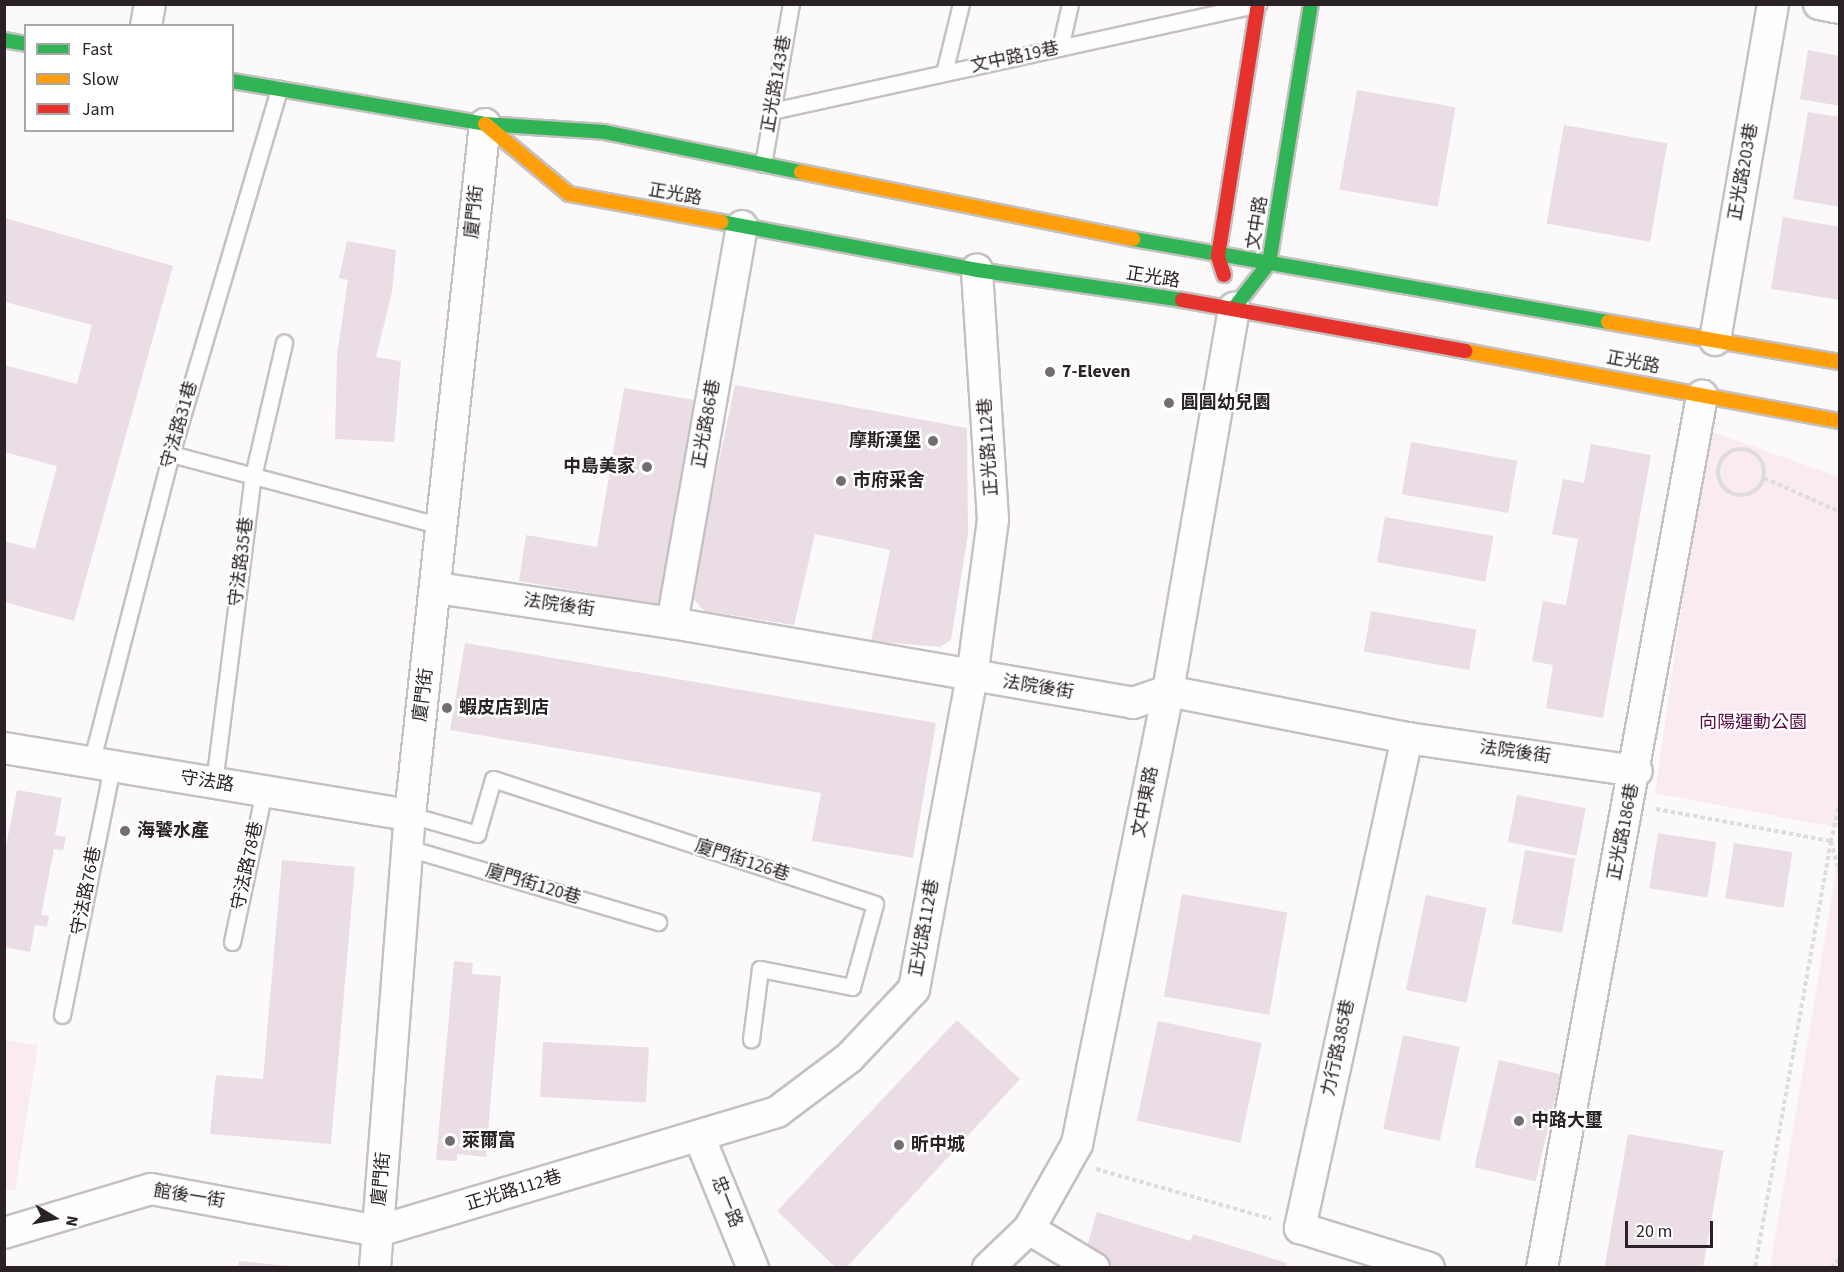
<!DOCTYPE html>
<html>
<head>
<meta charset="utf-8">
<style>
	body { margin:0 }
	#map { position:relative; width:1844px; height:1272px; overflow:hidden; background:#fbf9fa; font-family:"Source Sans 3","Noto Sans TC",sans-serif }
	div>[style] { position:absolute }
	.green>* { inset:0; background:#faebf3 }
	.building>* { inset:0; background:#ebdde5; transform-origin:0 0 }
	.path>* { height:4px; margin-top:-2px; transform-origin:0; background:repeating-linear-gradient(90deg,#ddd 0 4.5px,transparent 0 7.5px) }
	.path>.ring { margin:-2px; padding:0; box-sizing:content-box; background:none; border:4px solid #ddd; border-radius:50% }
	.roads { filter:drop-shadow(2px 0 #c5c0c2) drop-shadow(-2px 0 #c5c0c2) drop-shadow(0 2px #c5c0c2) drop-shadow(0 -2px #c5c0c2) }
	.lane>* { height:15px; margin:-7.5px; padding:0 7.5px; transform-origin:7.5px; border-radius:7.5px; background:#fefefe }
	.street>* { height:30px; margin:-15px; padding:0 15px; transform-origin:15px; border-radius:15px; background:#fefefe }
	.fast>* { height:14px; margin:-7px; padding:0 7px; transform-origin:7px; border-radius:7px; background:#30b455 }
	.slow>* { height:14px; margin:-7px; padding:0 7px; transform-origin:7px; border-radius:7px; background:#ff9f0a }
	.jam>* { height:14px; margin:-7px; padding:0 7px; transform-origin:7px; border-radius:7px; background:#e5322d }
	.dots>* { width:16px; height:16px; translate:-50% -50%; box-sizing:border-box; border:3px solid #fff; border-radius:50% }
	span { translate:-50% -50%; white-space:nowrap; text-align:center; line-height:1.15; -webkit-text-stroke:4.5px #fff; paint-order:stroke }
	.street-label { font-size:18px; color:#2a2227 }
	.poi-label { font-size:18px; color:#2a2227; font-weight:700 }
	.left { translate:0 -50%; text-align:left }
	.right { translate:-100% -50%; text-align:right }
	.park-label { font-size:18px; color:#580941 }
	.frame { position:absolute; inset:0; border:6px solid #2a2227; pointer-events:none }
	.legend { position:absolute; left:24px; top:24px; width:210px; height:108px; box-sizing:border-box; background:#fff; border:2px solid #aaa7a9; margin:0; padding:8px 10px; list-style:none; font-size:18px; color:#2a2227 }
	.legend li { display:flex; align-items:center; gap:12px; height:30px }
	.legend b { width:30px; border:2px solid #aaa7a9 }
	.north { position:absolute; left:24px; top:1188px; width:60px; height:60px; -webkit-text-stroke:4px #fff; paint-order:stroke; rotate:100deg; font-size:16px; font-weight:700; line-height:24px; text-align:center; color:#2a2227 }
	.north::after { content:''; display:block; margin:auto; width:21px; height:27px; background:#2a2227; clip-path:polygon(50% 0,100% 100%,50% 72%,0 100%) }
	.scale { position:absolute; left:1625px; top:1221px; width:88px; height:27px; box-sizing:border-box; border:3px solid #2a2227; border-top:0; padding-left:8px; font-size:18px; line-height:21px; white-space:nowrap; color:#2a2227; -webkit-text-stroke:4px #fff; paint-order:stroke }
</style>
</head>
<body>
<div id="map">
	<div class="green">
		<i style="clip-path:polygon(1707px 430px,1839px 477px,1839px 828px,1655px 793px)"></i>
		<i style="clip-path:polygon(1839px 854px,1839px 1267px,1770px 1267px)"></i>
		<i style="clip-path:polygon(4px 1040px,38px 1045px,15px 1191px,5px 1189px)"></i>
	</div>
	<div class="building">
		<i style="clip-path:polygon(1808px 50px,1840px 56px,1840px 106px,1800px 99px)"></i>
		<i style="left:1357px;top:90px;width:100px;height:101px;rotate:10deg"></i>
		<i style="clip-path:polygon(1808px 112px,1840px 117px,1840px 207px,1793px 199px)"></i>
		<i style="left:1564px;top:125px;width:105px;height:100px;rotate:10deg"></i>
		<i style="clip-path:polygon(1783px 217px,1840px 227px,1840px 300px,1771px 289px)"></i>
		<i style="clip-path:polygon(5px 218px,173px 266px,74px 621px,4px 602px,4px 541px,35px 549px,57px 466px,4px 452px,4px 365px,77px 384px,92px 325px,5px 302px)"></i>
		<i style="clip-path:polygon(347px 241px,396px 250px,392px 292px,376px 357px,401px 361px,394px 442px,335px 439px,337px 356px,348px 280px,339px 278px)"></i>
		<i style="clip-path:polygon(735px 385px,967px 428px,968px 534px,951px 640px,940px 647px,871px 641px,890px 550px,815px 534px,794px 625px,704px 611px,691px 596px)"></i>
		<i style="clip-path:polygon(624px 388px,694px 400px,660px 605px,519px 581px,526px 535px,597px 547px)"></i>
		<i style="left:1411px;top:442px;width:108px;height:53px;rotate:10deg"></i>
		<i style="clip-path:polygon(1591px 444px,1651px 455px,1603px 718px,1546px 708px,1553px 665px,1532px 661px,1543px 601px,1566px 605px,1578px 539px,1552px 534px,1563px 479px,1584px 483px)"></i>
		<i style="left:1385px;top:517px;width:110px;height:46px;rotate:10deg"></i>
		<i style="left:1371px;top:611px;width:107px;height:41px;rotate:10deg"></i>
		<i style="clip-path:polygon(465px 643px,936px 723px,913px 858px,812px 841px,821px 793px,450px 730px)"></i>
		<i style="clip-path:polygon(17px 790px,62px 798px,55px 835px,66px 837px,63px 850px,54px 849px,41px 915px,49px 916px,47px 927px,35px 925px,30px 952px,4px 947px,4px 856px)"></i>
		<i style="left:1517px;top:795px;width:70px;height:48px;rotate:11deg"></i>
		<i style="left:1658px;top:833px;width:59px;height:56px;rotate:9deg"></i>
		<i style="left:1734px;top:843px;width:59px;height:56px;rotate:9deg"></i>
		<i style="left:1525px;top:850px;width:51px;height:75px;rotate:10deg"></i>
		<i style="clip-path:polygon(282px 860px,355px 867px,331px 1144px,210px 1134px,216px 1075px,263px 1079px)"></i>
		<i style="left:1182px;top:894px;width:107px;height:104px;rotate:10deg"></i>
		<i style="left:1426px;top:895px;width:62px;height:97px;rotate:12deg"></i>
		<i style="clip-path:polygon(454px 961px,473px 963px,472px 974px,501px 976px,486px 1157px,457px 1154px,457px 1161px,436px 1160px)"></i>
		<i style="clip-path:polygon(957px 1020px,1020px 1079px,846px 1268px,836px 1268px,777px 1211px)"></i>
		<i style="left:1158px;top:1021px;width:106px;height:102px;rotate:12deg"></i>
		<i style="left:1403px;top:1035px;width:58px;height:96px;rotate:12deg"></i>
		<i style="left:543px;top:1042px;width:106px;height:55px;rotate:3deg"></i>
		<i style="left:1499px;top:1060px;width:63px;height:110px;rotate:13deg"></i>
		<i style="left:1628px;top:1134px;width:97px;height:136px;rotate:10deg"></i>
		<i style="clip-path:polygon(1097px 1212px,1191px 1241px,1193px 1234px,1287px 1263px,1286px 1268px,1087px 1268px,1081px 1266px)"></i>
		<i style="clip-path:polygon(239px 1261px,290px 1266px,290px 1268px,238px 1268px)"></i>
	</div>
	<div class="path">
		<i class="ring" style="left:1718px;top:449px;width:42px;height:42px"></i>
		<i style="left:1764px;top:478px;width:83px;rotate:24.1deg"></i>
		<i style="left:1840px;top:801px;width:41px;rotate:102.7deg"></i>
		<i style="left:1831px;top:841px;width:35px;rotate:75deg"></i>
		<i style="left:1656px;top:809px;width:178px;rotate:10.4deg"></i>
		<i style="left:1831px;top:841px;width:434px;rotate:100.1deg"></i>
		<i style="left:1096px;top:1169px;width:182px;rotate:15.9deg"></i>
		<i style="left:1831px;top:1268px;width:13px;rotate:-48deg"></i>
	</div>
	<div class="roads">
		<div class="lane">
			<i style="left:1060px;top:48px;width:45px;rotate:-77.2deg"></i>
			<i style="left:944px;top:73px;width:71px;rotate:-76.2deg"></i>
			<i style="left:772px;top:111px;width:498px;rotate:-12.4deg"></i>
			<i style="left:763px;top:164px;width:162px;rotate:-80.1deg"></i>
			<i style="left:171px;top:454px;width:279px;rotate:14.9deg"></i>
			<i style="left:91px;top:763px;width:319px;rotate:-75.5deg"></i>
			<i style="left:171px;top:454px;width:381px;rotate:-73.5deg"></i>
			<i style="left:214px;top:783px;width:309px;rotate:-82.8deg"></i>
			<i style="left:253px;top:476px;width:137px;rotate:-76.9deg"></i>
			<i style="left:410px;top:815px;width:70px;rotate:15.8deg"></i>
			<i style="left:477px;top:834px;width:57px;rotate:-73.8deg"></i>
			<i style="left:493px;top:779px;width:402px;rotate:18.1deg"></i>
			<i style="left:875px;top:904px;width:86px;rotate:105.5deg"></i>
			<i style="left:852px;top:987px;width:94px;rotate:-168.9deg"></i>
			<i style="left:760px;top:969px;width:71px;rotate:97.3deg"></i>
			<i style="left:408px;top:848px;width:261px;rotate:16.5deg"></i>
			<i style="left:232px;top:942px;width:154px;rotate:-78deg"></i>
			<i style="left:62px;top:1015px;width:254px;rotate:-78.6deg"></i>
		</div>
		<div class="street">
			<i style="left:1819px;top:4px;width:21px;rotate:11deg"></i>
			<i style="left:146px;top:26px;width:22px;rotate:-80deg"></i>
			<i style="left:1715px;top:340px;width:341px;rotate:-80.2deg"></i>
			<i style="left:437px;top:588px;width:238px;rotate:8.5deg"></i>
			<i style="left:672px;top:623px;width:468px;rotate:9.8deg"></i>
			<i style="left:1133px;top:703px;width:37px;rotate:-19deg"></i>
			<i style="left:1168px;top:691px;width:244px;rotate:11.1deg"></i>
			<i style="left:1407px;top:738px;width:232px;rotate:8.2deg"></i>
			<i style="left:672px;top:623px;width:403px;rotate:-80deg"></i>
			<i style="left:1407px;top:738px;width:502px;rotate:102.32deg"></i>
			<i style="left:1300px;top:1228px;width:135px;rotate:17.2deg"></i>
			<i style="left:4px;top:748px;width:411px;rotate:9.4deg"></i>
			<i style="left:699px;top:1136px;width:143px;rotate:67.8deg"></i>
			<i style="left:1029px;top:1229px;width:76px;rotate:31deg"></i>
			<i style="left:4px;top:1233px;width:153px;rotate:-16.7deg"></i>
			<i style="left:151px;top:1189px;width:231px;rotate:10.5deg"></i>
			<i style="left:378px;top:1231px;width:416px;rotate:-16.6deg"></i>
			<i style="left:777px;top:1112px;width:90px;rotate:-36.9deg"></i>
			<i style="left:849px;top:1058px;width:95px;rotate:-46.7deg"></i>
			<i style="left:914px;top:989px;width:317px;rotate:-79.5deg"></i>
			<i style="left:972px;top:677px;width:159px;rotate:-82.4deg"></i>
			<i style="left:993px;top:519px;width:250px;rotate:-93.7deg"></i>
			<i style="left:375px;top:1268px;width:454px;rotate:-85.6deg"></i>
			<i style="left:410px;top:815px;width:695px;rotate:-83.81deg"></i>
			<i style="left:988px;top:1268px;width:57px;rotate:-43.6deg"></i>
			<i style="left:1029px;top:1229px;width:98px;rotate:-60.5deg"></i>
			<i style="left:1077px;top:1144px;width:462px;rotate:-78.6deg"></i>
			<i style="left:1168px;top:691px;width:389px;rotate:-80.2deg"></i>
			<i style="left:1542px;top:1268px;width:887px;rotate:-79.6deg"></i>
		</div>
		<div class="fast">
			<i style="left:4px;top:40px;width:22px;rotate:10deg"></i>
			<i style="left:232px;top:81px;width:257px;rotate:9.6deg"></i>
			<i style="left:485px;top:124px;width:119px;rotate:3.8deg"></i>
			<i style="left:604px;top:132px;width:201px;rotate:11.5deg"></i>
			<i style="left:721px;top:222px;width:260px;rotate:10.6deg"></i>
			<i style="left:977px;top:270px;width:207px;rotate:8.3deg"></i>
			<i style="left:1133px;top:239px;width:482px;rotate:9.9deg"></i>
			<i style="left:1234px;top:308px;width:57px;rotate:-52.1deg"></i>
			<i style="left:1269px;top:263px;width:262px;rotate:-80.8deg"></i>
		</div>
		<div class="slow">
			<i style="left:485px;top:124px;width:109px;rotate:39.8deg"></i>
			<i style="left:569px;top:194px;width:155px;rotate:10.4deg"></i>
			<i style="left:801px;top:172px;width:339px;rotate:11.4deg"></i>
			<i style="left:1608px;top:322px;width:235px;rotate:9.8deg"></i>
			<i style="left:1465px;top:351px;width:381px;rotate:10.6deg"></i>
		</div>
		<div class="jam">
			<i style="left:1224px;top:275px;width:20px;rotate:-108deg"></i>
			<i style="left:1218px;top:256px;width:255px;rotate:-81deg"></i>
			<i style="left:1182px;top:300px;width:288px;rotate:10.2deg"></i>
		</div>
	</div>
	<div class="dots">
		<i style="left:1050px;top:372px;background:#736d71"></i>
		<i style="left:1169px;top:403px;background:#736d71"></i>
		<i style="left:933px;top:441px;background:#736d71"></i>
		<i style="left:647px;top:467px;background:#736d71"></i>
		<i style="left:841px;top:481px;background:#736d71"></i>
		<i style="left:447px;top:708px;background:#736d71"></i>
		<i style="left:125px;top:831px;background:#736d71"></i>
		<i style="left:1519px;top:1121px;background:#736d71"></i>
		<i style="left:450px;top:1141px;background:#736d71"></i>
		<i style="left:899px;top:1145px;background:#736d71"></i>
	</div>
	<div class="street-label">
		<span style="left:1015px;top:58px;rotate:-12deg">文中路19巷</span>
		<span style="left:777px;top:84px;rotate:-80deg">正光路143巷</span>
		<span style="left:1744px;top:172px;rotate:-80deg">正光路203巷</span>
		<span style="left:675px;top:195px;rotate:10deg">正光路</span>
		<span style="left:475px;top:212px;rotate:-84deg">廈門街</span>
		<span style="left:1258px;top:223px;rotate:-81deg">文中路</span>
		<span style="left:1153px;top:278px;rotate:9deg">正光路</span>
		<span style="left:1633px;top:363px;rotate:11deg">正光路</span>
		<span style="left:707px;top:424px;rotate:-80deg">正光路86巷</span>
		<span style="left:180px;top:425px;rotate:-74deg">守法路31巷</span>
		<span style="left:989px;top:447px;rotate:-94deg">正光路112巷</span>
		<span style="left:242px;top:562px;rotate:-83deg">守法路35巷</span>
		<span style="left:559px;top:606px;rotate:8deg">法院後街</span>
		<span style="left:1038px;top:688px;rotate:9deg">法院後街</span>
		<span style="left:424px;top:695px;rotate:-83deg">廈門街</span>
		<span style="left:1515px;top:753px;rotate:8deg">法院後街</span>
		<span style="left:207px;top:782px;rotate:9deg">守法路</span>
		<span style="left:1146px;top:802px;rotate:-79deg">文中東路</span>
		<span style="left:1624px;top:832px;rotate:-79deg">正光路186巷</span>
		<span style="left:742px;top:861px;rotate:18deg">廈門街126巷</span>
		<span style="left:248px;top:866px;rotate:-78deg">守法路78巷</span>
		<span style="left:533px;top:885px;rotate:17deg">廈門街120巷</span>
		<span style="left:87px;top:891px;rotate:-79deg">守法路76巷</span>
		<span style="left:925px;top:928px;rotate:-80deg">正光路112巷</span>
		<span style="left:1339px;top:1048px;rotate:-78deg">力行路385巷</span>
		<span style="left:382px;top:1179px;rotate:-85deg">廈門街</span>
		<span style="left:514px;top:1191px;rotate:-17deg">正光路112巷</span>
		<span style="left:189px;top:1197px;rotate:9deg">館後一街</span>
		<span style="left:726px;top:1202px;rotate:68deg">忠一路</span>
	</div>
	<div class="poi-label">
		<span class="left" style="left:1062px;top:372px">7-Eleven</span>
		<span class="left" style="left:1181px;top:403px">圓圓幼兒園</span>
		<span class="right" style="left:921px;top:441px">摩斯漢堡</span>
		<span class="right" style="left:635px;top:467px">中島美家</span>
		<span class="left" style="left:853px;top:481px">市府采舍</span>
		<span class="left" style="left:459px;top:708px">蝦皮店到店</span>
		<span class="left" style="left:137px;top:831px">海饕水產</span>
		<span class="left" style="left:1531px;top:1121px">中路大璽</span>
		<span class="left" style="left:462px;top:1141px">萊爾富</span>
		<span class="left" style="left:911px;top:1145px">昕中城</span>
	</div>
	<div class="park-label">
		<span style="left:1753px;top:723px">向陽運動公園</span>
	</div>
	<div class="frame"></div>
	<ul class="legend">
	<li><b style="height:8px;background:#30b455"></b>Fast</li>
	<li><b style="height:8px;background:#ff9f0a"></b>Slow</li>
	<li><b style="height:8px;background:#e5322d"></b>Jam</li>
	</ul>
	<div class="north">N</div>
	<div class="scale">20 m</div>
</div>
</body>
</html>
